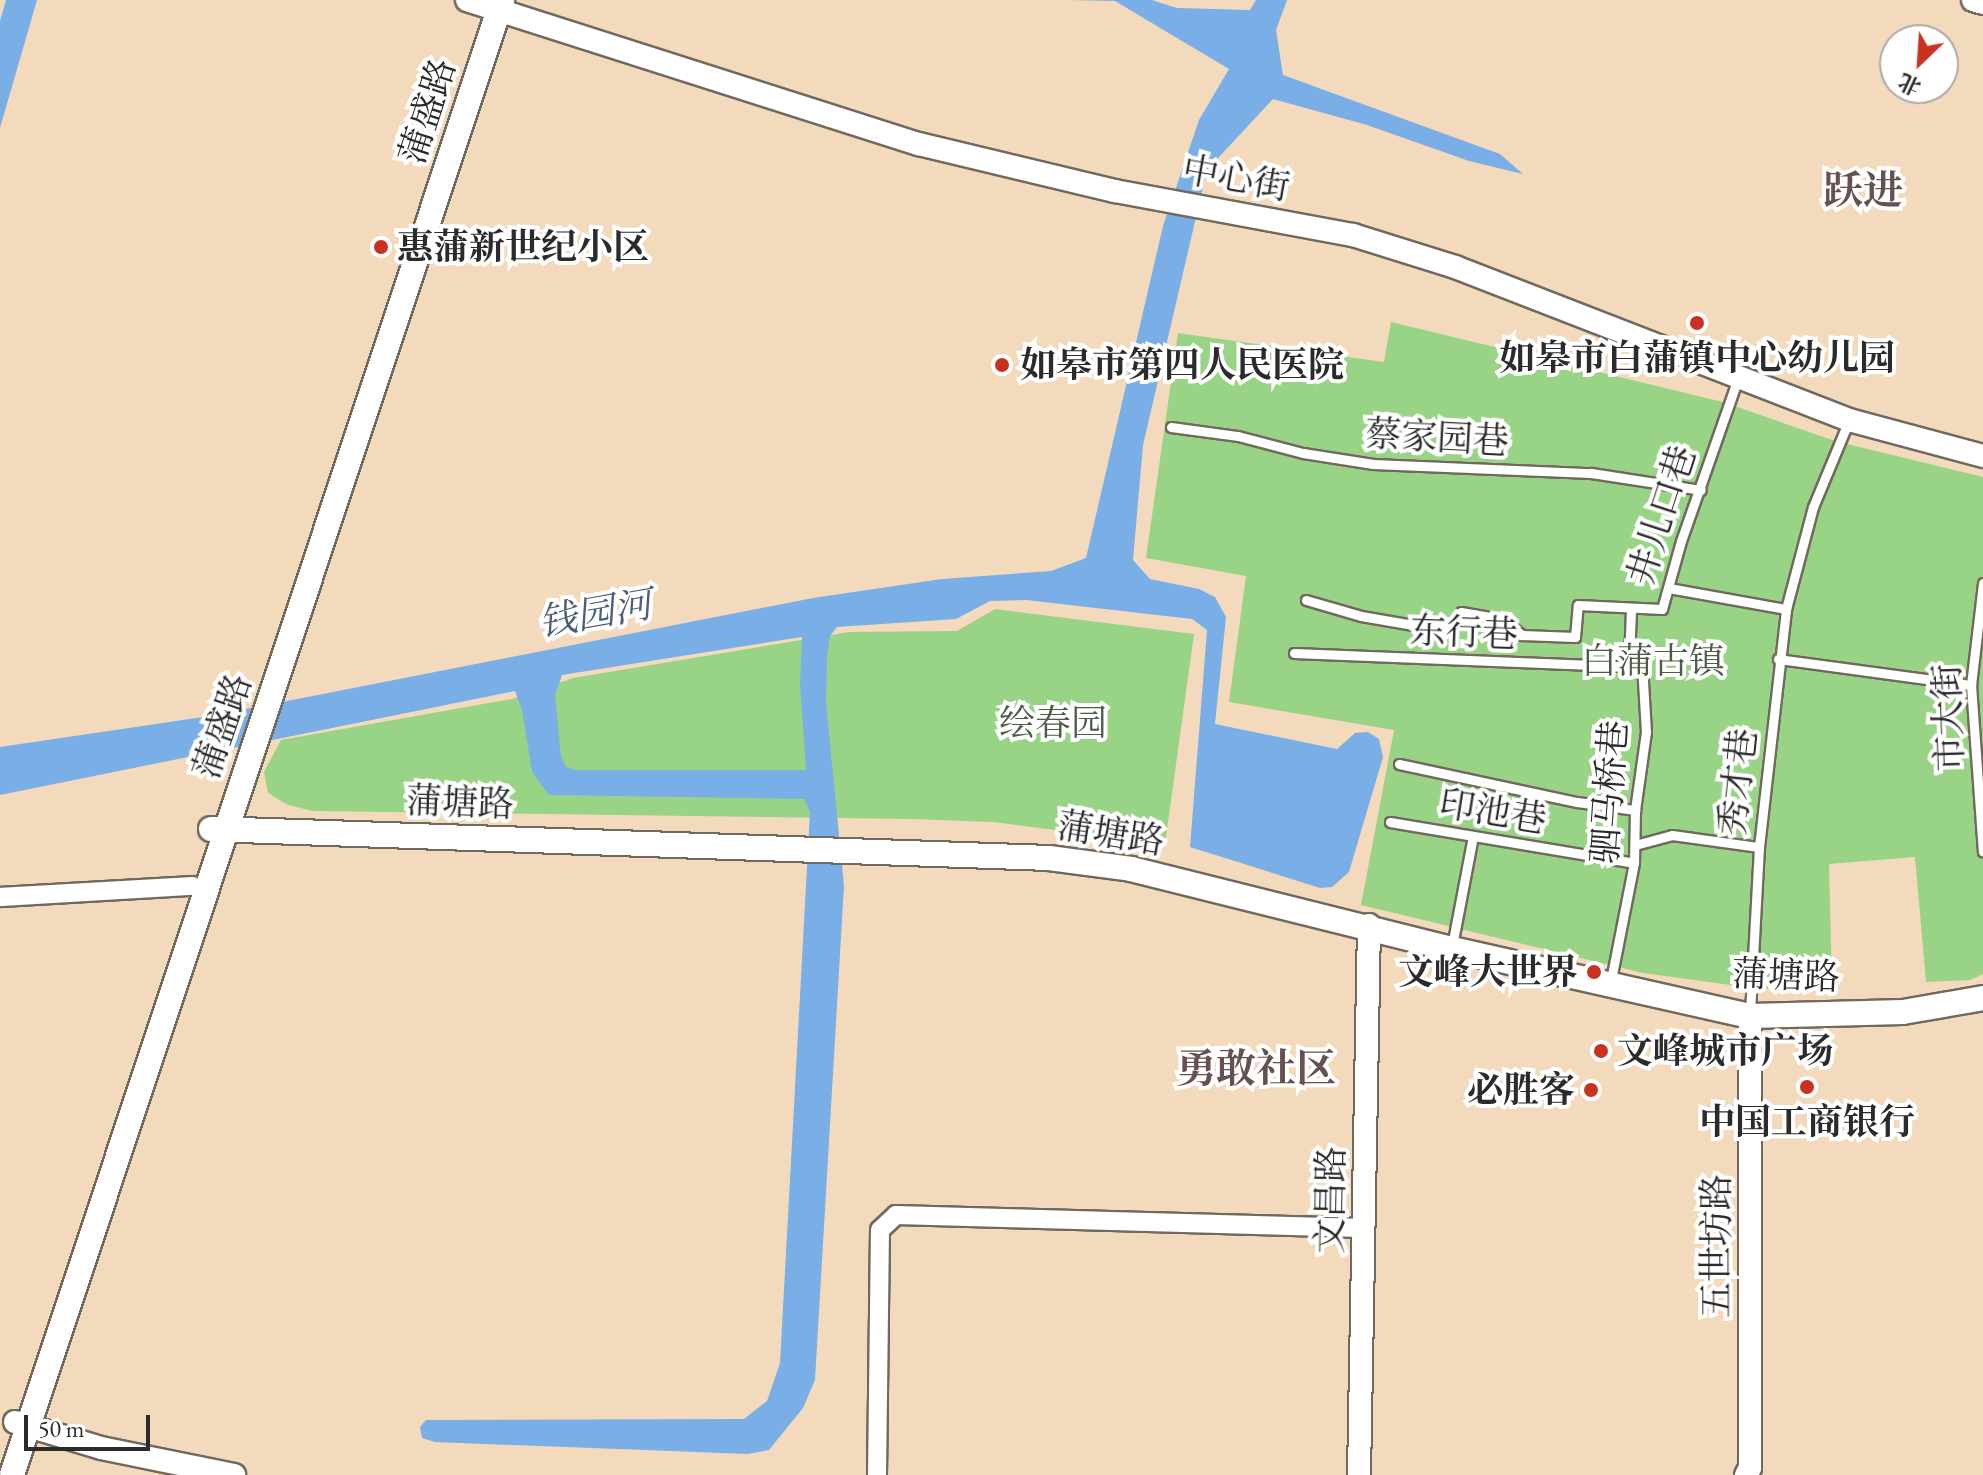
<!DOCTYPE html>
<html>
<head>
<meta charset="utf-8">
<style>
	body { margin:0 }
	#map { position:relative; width:1983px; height:1475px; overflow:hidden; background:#f4dabc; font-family:"EB Garamond","Noto Serif SC",serif }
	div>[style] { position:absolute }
	.green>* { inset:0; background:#99d386 }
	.water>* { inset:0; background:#7aaee7 }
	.roads { filter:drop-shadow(2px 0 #71685e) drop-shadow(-2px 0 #71685e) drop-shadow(0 2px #71685e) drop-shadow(0 -2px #71685e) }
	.service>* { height:9px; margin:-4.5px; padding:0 4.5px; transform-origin:4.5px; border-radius:4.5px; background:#fff }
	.minor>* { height:18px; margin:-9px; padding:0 9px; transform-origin:9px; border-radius:9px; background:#fff }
	.tertiary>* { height:22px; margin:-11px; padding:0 11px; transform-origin:11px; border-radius:11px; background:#fff }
	.secondary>* { height:24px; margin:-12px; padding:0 12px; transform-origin:12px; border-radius:12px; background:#fff }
	.dots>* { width:22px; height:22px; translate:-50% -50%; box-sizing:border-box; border:4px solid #fff; border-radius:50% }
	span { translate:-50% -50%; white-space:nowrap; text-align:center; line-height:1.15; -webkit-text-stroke:8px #fff; paint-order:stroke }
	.street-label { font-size:36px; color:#2b2b2b }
	.poi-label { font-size:36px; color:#2b2b2b; font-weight:700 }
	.left { translate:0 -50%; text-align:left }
	.right { translate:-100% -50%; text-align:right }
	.park-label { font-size:36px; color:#4c5d46 }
	.water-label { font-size:38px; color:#4b5f76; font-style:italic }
	.quarter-label { font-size:40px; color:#675150; font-weight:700 }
	.north { position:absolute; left:1879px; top:24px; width:80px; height:80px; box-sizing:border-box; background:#fff; border:2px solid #aaa; border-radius:50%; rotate:205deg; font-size:22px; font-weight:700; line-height:32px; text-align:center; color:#2b2b2b }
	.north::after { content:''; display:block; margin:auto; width:28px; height:36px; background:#c8321e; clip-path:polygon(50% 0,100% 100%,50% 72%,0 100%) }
	.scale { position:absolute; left:24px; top:1415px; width:126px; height:36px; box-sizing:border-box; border:4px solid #2b2b2b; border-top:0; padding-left:10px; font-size:24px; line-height:28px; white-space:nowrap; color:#2b2b2b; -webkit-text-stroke:6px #fff; paint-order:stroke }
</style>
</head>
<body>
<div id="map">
	<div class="green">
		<i style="clip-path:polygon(1391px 322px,1723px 402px,1835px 441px,1983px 477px,1983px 974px,1970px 980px,1926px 982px,1915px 857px,1829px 864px,1832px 986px,1760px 989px,1643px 973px,1361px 905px,1394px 730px,1229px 702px,1246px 576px,1146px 558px,1178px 333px,1384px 362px)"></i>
		<i style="clip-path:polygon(995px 609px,1194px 634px,1165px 844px,993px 822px,911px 819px,313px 811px,288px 805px,268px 793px,264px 772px,281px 740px,512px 699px,573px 678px,849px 632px,957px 631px)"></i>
	</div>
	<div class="water">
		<i style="clip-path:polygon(6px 0,37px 0,0 128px,0 21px)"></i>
		<i style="clip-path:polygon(evenodd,1069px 0,1152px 0,1177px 8px,1250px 10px,1256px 0,1287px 0,1276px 30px,1283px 75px,1500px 154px,1523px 174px,1469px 161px,1367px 125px,1273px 99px,1207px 170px,1143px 445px,1133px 560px,1150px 579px,1199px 589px,1215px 597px,1226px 617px,1215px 724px,1337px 749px,1355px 733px,1368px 732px,1379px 739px,1383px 757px,1349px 872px,1332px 887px,1320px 888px,1190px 847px,1207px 630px,1192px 619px,1026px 600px,990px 601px,956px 619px,837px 627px,830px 636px,827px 656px,826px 702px,844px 886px,815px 1380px,803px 1408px,769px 1450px,748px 1454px,435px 1442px,422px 1438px,420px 1427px,426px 1420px,744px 1419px,767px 1401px,780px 1363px,810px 812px,804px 799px,549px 795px,532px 772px,522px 710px,515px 691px,0 795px,0 747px,210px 716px,813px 598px,942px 579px,1051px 571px,1086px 558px,1163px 226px,1199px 120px,1229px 69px,1115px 1px,1069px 0,802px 637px,800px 684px,806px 770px,576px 770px,566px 767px,561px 757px,555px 695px,562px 675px,802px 637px)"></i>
	</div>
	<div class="roads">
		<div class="service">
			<i style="left:1171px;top:427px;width:68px;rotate:7.7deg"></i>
			<i style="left:1238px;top:436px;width:67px;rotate:14.7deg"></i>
			<i style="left:1303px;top:453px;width:71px;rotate:8.9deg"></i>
			<i style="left:1373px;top:464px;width:218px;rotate:2.4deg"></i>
			<i style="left:1591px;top:473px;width:111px;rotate:8.8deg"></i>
			<i style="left:1983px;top:583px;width:103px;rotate:96.7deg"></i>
			<i style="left:1971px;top:685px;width:167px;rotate:85.9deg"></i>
			<i style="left:1669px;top:588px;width:119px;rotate:10.2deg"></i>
			<i style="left:1306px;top:600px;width:57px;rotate:16.2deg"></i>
			<i style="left:1361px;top:616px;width:59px;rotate:9.8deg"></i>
			<i style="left:1419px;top:626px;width:39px;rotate:-3deg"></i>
			<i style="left:1458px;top:624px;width:12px;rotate:-76deg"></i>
			<i style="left:1461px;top:612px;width:42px;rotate:9.7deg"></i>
			<i style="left:1502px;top:619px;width:26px;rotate:39deg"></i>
			<i style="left:1522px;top:635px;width:53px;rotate:2.2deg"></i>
			<i style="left:1575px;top:637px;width:32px;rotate:-85deg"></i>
			<i style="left:1578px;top:605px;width:84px;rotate:2.7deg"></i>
			<i style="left:1662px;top:609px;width:71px;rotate:-74.4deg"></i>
			<i style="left:1681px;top:541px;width:173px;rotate:-70.7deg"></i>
			<i style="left:1294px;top:653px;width:330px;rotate:2.3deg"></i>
			<i style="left:1624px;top:666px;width:8px;rotate:-50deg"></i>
			<i style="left:1778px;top:659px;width:195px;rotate:7.7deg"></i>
			<i style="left:1399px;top:764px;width:182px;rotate:12.1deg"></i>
			<i style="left:1577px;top:802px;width:59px;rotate:7.9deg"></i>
			<i style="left:1390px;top:822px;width:247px;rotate:9.5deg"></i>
			<i style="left:1635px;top:845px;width:38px;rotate:-15deg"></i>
			<i style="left:1672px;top:835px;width:88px;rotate:7.9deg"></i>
			<i style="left:1452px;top:946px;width:112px;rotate:-79.2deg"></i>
			<i style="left:1610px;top:985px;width:124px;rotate:-78.9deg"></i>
			<i style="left:1634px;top:863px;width:53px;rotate:-88.9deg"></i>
			<i style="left:1635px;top:810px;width:79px;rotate:-82deg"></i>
			<i style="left:1646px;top:732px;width:68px;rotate:-93.4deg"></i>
			<i style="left:1642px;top:664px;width:14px;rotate:-163deg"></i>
			<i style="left:1629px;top:660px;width:50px;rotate:-87.7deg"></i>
			<i style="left:1750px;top:1013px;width:166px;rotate:-86.9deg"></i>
			<i style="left:1759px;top:847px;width:240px;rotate:-83.5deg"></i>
			<i style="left:1786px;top:609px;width:106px;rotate:-75.2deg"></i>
			<i style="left:1813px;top:507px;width:94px;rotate:-67.5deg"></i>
		</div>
		<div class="minor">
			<i style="left:0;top:897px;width:193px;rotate:-3.3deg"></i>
			<i style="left:877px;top:1475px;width:245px;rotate:-89.3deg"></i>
			<i style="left:880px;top:1230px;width:22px;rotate:-43deg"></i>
			<i style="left:896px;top:1215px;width:467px;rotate:1.6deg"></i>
		</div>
		<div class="tertiary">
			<i style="left:467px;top:0;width:474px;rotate:17.7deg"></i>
			<i style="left:919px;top:144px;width:202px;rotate:13.5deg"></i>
			<i style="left:1115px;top:191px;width:242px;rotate:10.5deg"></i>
			<i style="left:1353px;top:235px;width:107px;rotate:17.4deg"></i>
			<i style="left:1455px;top:267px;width:423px;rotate:21.2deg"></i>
			<i style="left:1849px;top:420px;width:139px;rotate:15deg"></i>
			<i style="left:1973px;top:0;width:10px;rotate:17deg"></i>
			<i style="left:15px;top:1422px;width:90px;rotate:16.8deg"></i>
			<i style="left:101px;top:1448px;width:136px;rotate:11.5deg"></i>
			<i style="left:1359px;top:1475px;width:550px;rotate:-88.96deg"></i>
			<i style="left:1746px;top:1475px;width:8px;rotate:-60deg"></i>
			<i style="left:1750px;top:1468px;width:452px;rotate:-90deg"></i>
		</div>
		<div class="secondary">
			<i style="left:211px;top:829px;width:839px;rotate:1.98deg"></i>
			<i style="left:1049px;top:858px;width:83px;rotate:7.6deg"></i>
			<i style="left:1131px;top:869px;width:331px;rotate:14deg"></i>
			<i style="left:1452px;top:949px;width:305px;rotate:12.7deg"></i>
			<i style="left:1750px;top:1016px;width:153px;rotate:-1.5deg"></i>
			<i style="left:1903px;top:1012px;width:81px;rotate:-9.9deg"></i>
			<i style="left:12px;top:1475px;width:1554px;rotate:-71.62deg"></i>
		</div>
	</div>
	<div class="dots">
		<i style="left:381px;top:247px;background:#c8321e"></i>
		<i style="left:1697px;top:323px;background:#c8321e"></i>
		<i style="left:1002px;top:365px;background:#c8321e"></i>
		<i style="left:1594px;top:972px;background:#c8321e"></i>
		<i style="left:1601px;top:1051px;background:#c8321e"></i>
		<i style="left:1807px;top:1087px;background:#c8321e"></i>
		<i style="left:1591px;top:1090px;background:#c8321e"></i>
	</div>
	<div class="street-label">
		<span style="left:427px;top:111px;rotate:-72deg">蒲盛路</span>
		<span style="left:1236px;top:178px;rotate:10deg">中心街</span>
		<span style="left:1437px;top:437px;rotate:3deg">蔡家园巷</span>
		<span style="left:1661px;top:515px;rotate:-72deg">井儿口巷</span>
		<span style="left:1464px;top:632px;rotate:2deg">东行巷</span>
		<span style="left:1948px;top:718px;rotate:-92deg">市大街</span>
		<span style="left:222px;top:726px;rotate:-71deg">蒲盛路</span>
		<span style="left:1737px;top:782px;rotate:-84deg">秀才巷</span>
		<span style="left:1609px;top:792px;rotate:-86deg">驷马桥巷</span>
		<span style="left:460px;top:802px;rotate:2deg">蒲塘路</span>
		<span style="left:1493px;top:811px;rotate:9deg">印池巷</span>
		<span style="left:1111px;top:833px;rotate:9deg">蒲塘路</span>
		<span style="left:1786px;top:975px;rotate:2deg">蒲塘路</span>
		<span style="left:1330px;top:1200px;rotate:-89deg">文昌路</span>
		<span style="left:1716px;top:1246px;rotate:-90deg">五世坊路</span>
	</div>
	<div class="poi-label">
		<span class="left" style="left:397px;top:247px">惠蒲新世纪小区</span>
		<span style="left:1697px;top:358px">如皋市白蒲镇中心幼儿园</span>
		<span class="left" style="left:1020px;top:365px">如皋市第四人民医院</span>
		<span class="right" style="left:1578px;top:972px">文峰大世界</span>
		<span class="left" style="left:1617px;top:1051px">文峰城市广场</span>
		<span class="right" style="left:1575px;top:1090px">必胜客</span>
		<span style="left:1807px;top:1122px">中国工商银行</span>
	</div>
	<div class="park-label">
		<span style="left:1653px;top:661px">白蒲古镇</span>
		<span style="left:1053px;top:723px">绘春园</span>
	</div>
	<div class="water-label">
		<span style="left:595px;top:613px;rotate:-10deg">钱园河</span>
	</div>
	<div class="quarter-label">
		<span style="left:1863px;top:190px">跃进</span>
		<span style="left:1256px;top:1068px">勇敢社区</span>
	</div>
	<div class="north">北</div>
	<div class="scale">50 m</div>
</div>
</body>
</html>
